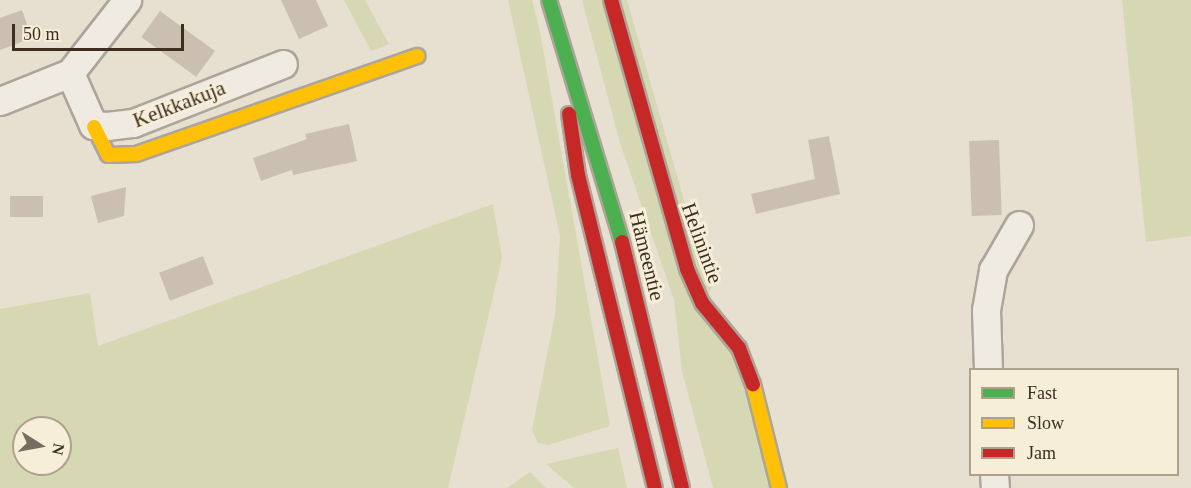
<!DOCTYPE html>
<html>
<head>
<meta charset="utf-8">
<style>
	body { margin:0 }
	#map { position:relative; width:1191px; height:488px; overflow:hidden; background:#e7e0d1; font-family:"Times New Roman",serif }
	div>[style] { position:absolute }
	.green>* { inset:0; background:#d6d7b3 }
	.building>* { inset:0; background:#cbbfb2; transform-origin:0 0 }
	.roads { filter:drop-shadow(2px 0 #ada599) drop-shadow(-2px 0 #ada599) drop-shadow(0 2px #ada599) drop-shadow(0 -2px #ada599) }
	.street>* { height:27px; margin:-13.5px; padding:0 13.5px; transform-origin:13.5px; border-radius:13.5px; background:#efebe3 }
	.fast>* { height:14px; margin:-7px; padding:0 7px; transform-origin:7px; border-radius:7px; background:#4caf50 }
	.slow>* { height:14px; margin:-7px; padding:0 7px; transform-origin:7px; border-radius:7px; background:#ffc107 }
	.jam>* { height:14px; margin:-7px; padding:0 7px; transform-origin:7px; border-radius:7px; background:#c62828 }
	span { translate:-50% -50%; white-space:nowrap; text-align:center; line-height:1.15; -webkit-text-stroke:6px #f7eed8; paint-order:stroke }
	.street-label { font-size:21px; color:#3d2e20 }
	.legend { position:absolute; left:969px; top:368px; width:210px; height:108px; box-sizing:border-box; background:#f7eed8; border:2px solid #ada18e; margin:0; padding:8px 10px; list-style:none; font-size:18px; color:#3d2e20 }
	.legend li { display:flex; align-items:center; gap:12px; height:30px }
	.legend b { width:30px; border:2px solid #ada18e }
	.north { position:absolute; left:12px; top:416px; width:60px; height:60px; box-sizing:border-box; background:#f7eed8; border:2px solid #ada18e; border-radius:50%; rotate:101deg; font-size:16px; font-weight:700; line-height:24px; text-align:center; color:#3d2e20 }
	.north::after { content:''; display:block; margin:auto; width:21px; height:27px; background:#786c5e; clip-path:polygon(50% 0,100% 100%,50% 72%,0 100%) }
	.scale { position:absolute; left:12px; top:24px; width:172px; height:27px; box-sizing:border-box; border:3px solid #3d2e20; border-top:0; padding-left:8px; font-size:18px; line-height:21px; white-space:nowrap; color:#3d2e20; -webkit-text-stroke:4px #f7eed8; paint-order:stroke }
</style>
</head>
<body>
<div id="map">
	<div class="green">
		<i style="clip-path:polygon(344px 0,365px 0,389px 44px,371px 51px)"></i>
		<i style="clip-path:polygon(508px 0,532px 0,540px 32px,610px 426px,548px 445px,538px 443px,532px 430px,555px 315px,560px 236px)"></i>
		<i style="clip-path:polygon(582px 0,627px 0,685px 204px,716px 280px,702px 303px,759px 399px,779px 488px,713px 488px,682px 371px,674px 300px,620px 143px)"></i>
		<i style="clip-path:polygon(1122px 0,1191px 0,1191px 236px,1146px 242px)"></i>
		<i style="clip-path:polygon(evenodd,493px 204px,502px 258px,448px 488px,0 488px,0 309px,90px 293px,98px 346px,493px 204px,24px 428px,60px 428px,60px 464px,24px 464px,24px 428px)"></i>
		<i style="clip-path:polygon(618px 448px,627px 488px,574px 488px,546px 464px)"></i>
		<i style="clip-path:polygon(530px 472px,546px 488px,507px 488px)"></i>
	</div>
	<div class="building">
		<i style="clip-path:polygon(281px 0,316px 0,328px 26px,299px 39px)"></i>
		<i style="clip-path:polygon(22px 10px,32px 38px,0 50px,0 18px)"></i>
		<i style="left:160px;top:11px;width:68px;height:32px;rotate:36deg"></i>
		<i style="clip-path:polygon(349px 124px,357px 161px,293px 175px,292px 170px,261px 181px,253px 158px,307px 139px,305px 134px)"></i>
		<i style="clip-path:polygon(829px 136px,840px 194px,756px 214px,751px 194px,815px 179px,808px 140px)"></i>
		<i style="left:999px;top:140px;width:75px;height:30px;rotate:88deg"></i>
		<i style="clip-path:polygon(126px 187px,124px 216px,98px 223px,91px 196px)"></i>
		<i style="left:10px;top:196px;width:33px;height:21px"></i>
		<i style="left:203px;top:256px;width:30px;height:47px;rotate:69deg"></i>
	</div>
	<div class="roads">
		<div class="street">
			<i style="left:70px;top:73px;width:57px;rotate:66.1deg"></i>
			<i style="left:93px;top:125px;width:14px;rotate:4deg"></i>
			<i style="left:107px;top:126px;width:26px;rotate:-7deg"></i>
			<i style="left:133px;top:123px;width:161px;rotate:-21.5deg"></i>
			<i style="left:0;top:101px;width:75px;rotate:-21.8deg"></i>
			<i style="left:70px;top:73px;width:93px;rotate:-52deg"></i>
			<i style="left:988px;top:370px;width:60px;rotate:-91.9deg"></i>
			<i style="left:986px;top:310px;width:41px;rotate:-80.1deg"></i>
			<i style="left:993px;top:270px;width:52px;rotate:-60deg"></i>
			<i style="left:994px;top:474px;width:14px;rotate:86deg"></i>
		</div>
		<div class="fast">
			<i style="left:549px;top:0;width:253px;rotate:73.2deg"></i>
		</div>
		<div class="slow">
			<i style="left:94px;top:127px;width:31px;rotate:63deg"></i>
			<i style="left:108px;top:155px;width:28px;rotate:-2deg"></i>
			<i style="left:136px;top:154px;width:298px;rotate:-19.2deg"></i>
			<i style="left:753px;top:384px;width:107px;rotate:76deg"></i>
		</div>
		<div class="jam">
			<i style="left:611px;top:0;width:280px;rotate:74.2deg"></i>
			<i style="left:687px;top:269px;width:37px;rotate:66deg"></i>
			<i style="left:702px;top:303px;width:58px;rotate:50.6deg"></i>
			<i style="left:739px;top:348px;width:39px;rotate:69deg"></i>
			<i style="left:569px;top:114px;width:62px;rotate:81.6deg"></i>
			<i style="left:578px;top:175px;width:322px;rotate:76.2deg"></i>
			<i style="left:622px;top:242px;width:253px;rotate:76.3deg"></i>
		</div>
	</div>
	<div class="street-label">
		<span style="left:179px;top:104px;rotate:-21deg">Kelkkakuja</span>
		<span style="left:702px;top:243px;rotate:70deg">Helinintie</span>
		<span style="left:647px;top:256px;rotate:76deg">Hämeentie</span>
	</div>
	<ul class="legend">
	<li><b style="height:8px;background:#4caf50"></b>Fast</li>
	<li><b style="height:8px;background:#ffc107"></b>Slow</li>
	<li><b style="height:8px;background:#c62828"></b>Jam</li>
	</ul>
	<div class="north">N</div>
	<div class="scale">50 m</div>
</div>
</body>
</html>
